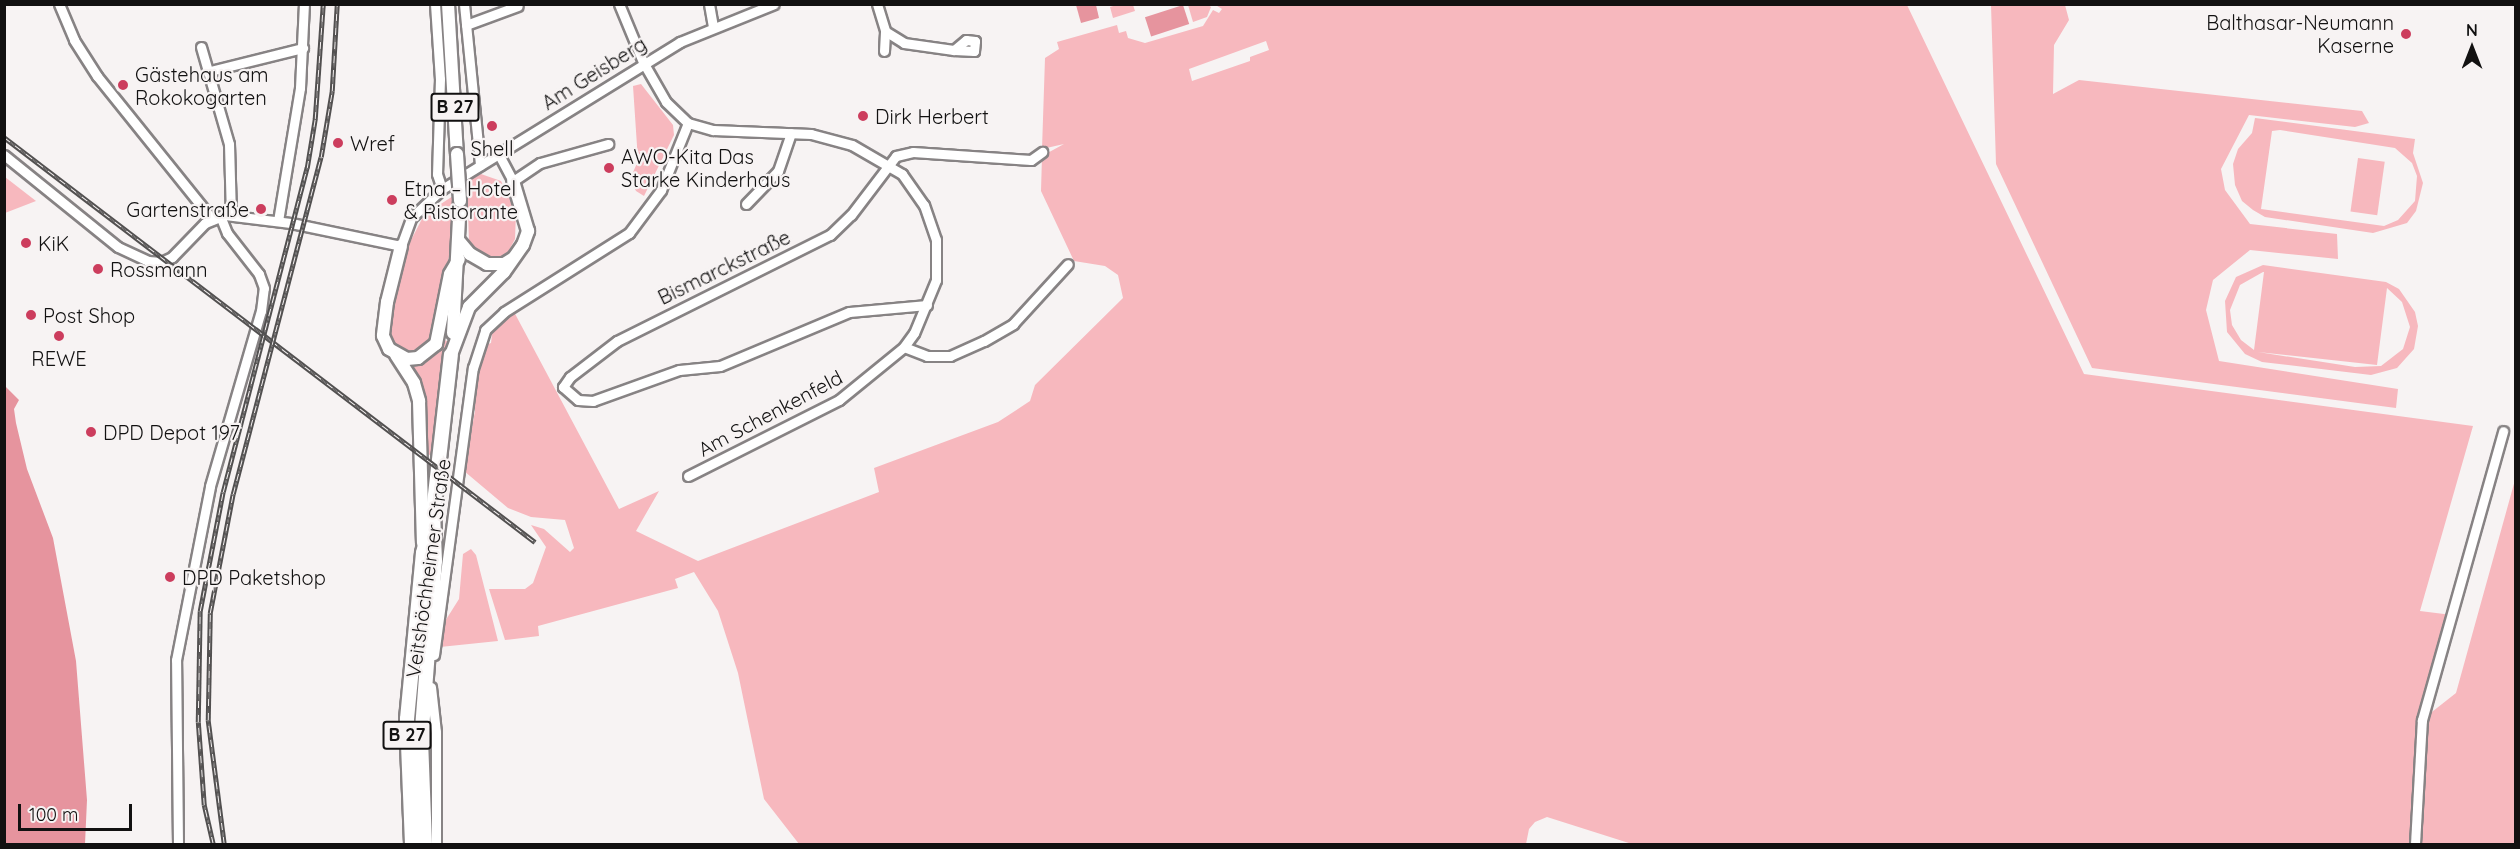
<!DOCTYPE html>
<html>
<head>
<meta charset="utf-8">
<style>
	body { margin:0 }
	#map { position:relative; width:2520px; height:849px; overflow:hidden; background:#f7f3f3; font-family:Quicksand,sans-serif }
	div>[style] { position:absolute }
	.green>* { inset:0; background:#f7b8be; transform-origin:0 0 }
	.water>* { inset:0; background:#e6949e; transform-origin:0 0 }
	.roads { filter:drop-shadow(2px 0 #878384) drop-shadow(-2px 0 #878384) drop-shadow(0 2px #878384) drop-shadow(0 -2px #878384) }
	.minor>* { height:9px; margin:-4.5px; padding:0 4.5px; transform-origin:4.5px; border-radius:4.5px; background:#fff }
	.major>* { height:12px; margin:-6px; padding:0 6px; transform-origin:6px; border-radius:6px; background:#fff }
	.highway>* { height:14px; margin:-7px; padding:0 7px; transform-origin:7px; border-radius:7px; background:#fff }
	.rail>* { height:4.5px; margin-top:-2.25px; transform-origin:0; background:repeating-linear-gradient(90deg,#f7f3f3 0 7px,#525050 0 14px); box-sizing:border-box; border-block:2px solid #525050 }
	.bridges { filter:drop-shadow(2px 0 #878384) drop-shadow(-2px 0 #878384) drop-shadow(0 2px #878384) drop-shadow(0 -2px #878384) }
	.major-bridge>* { height:12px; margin:-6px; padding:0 6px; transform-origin:6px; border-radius:6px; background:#fff }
	.dots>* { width:16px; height:16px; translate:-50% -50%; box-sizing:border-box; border:3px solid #f7f3f3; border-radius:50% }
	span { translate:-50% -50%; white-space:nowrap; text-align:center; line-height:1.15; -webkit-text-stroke:4.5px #f7f3f3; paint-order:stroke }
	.shield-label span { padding:2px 4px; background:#f7f3f3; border:2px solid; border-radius:4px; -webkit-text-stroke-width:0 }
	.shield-label { font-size:18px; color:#121111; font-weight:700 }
	.poi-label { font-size:20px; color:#121111 }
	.right { translate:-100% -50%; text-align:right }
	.left { translate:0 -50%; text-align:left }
	.street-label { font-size:20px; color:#121111 }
	.frame { position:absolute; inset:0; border:6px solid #121111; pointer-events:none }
	.north { position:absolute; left:2442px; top:18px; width:60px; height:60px; -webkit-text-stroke:4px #f7f3f3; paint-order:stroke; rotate:0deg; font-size:16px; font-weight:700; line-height:24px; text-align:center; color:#121111 }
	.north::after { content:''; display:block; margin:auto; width:21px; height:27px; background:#121111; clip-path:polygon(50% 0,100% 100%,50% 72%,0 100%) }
	.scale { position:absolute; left:18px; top:804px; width:114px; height:27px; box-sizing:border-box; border:3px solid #121111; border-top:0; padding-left:8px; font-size:18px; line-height:21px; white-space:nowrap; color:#121111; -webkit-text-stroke:4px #f7f3f3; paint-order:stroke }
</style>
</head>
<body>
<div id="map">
	<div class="green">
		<i style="clip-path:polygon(1120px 4px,1133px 5px,1135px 11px,1113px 18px,1110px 7px)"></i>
		<i style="clip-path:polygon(evenodd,1214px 4px,1907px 5px,2084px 374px,2473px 426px,2420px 611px,2452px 615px,2423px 719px,2456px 693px,2515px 480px,2515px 844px,1632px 844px,1547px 817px,1535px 822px,1529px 829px,1526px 844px,799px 844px,764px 799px,738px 673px,718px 611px,694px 572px,675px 579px,678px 588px,538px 626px,539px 636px,505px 640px,489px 589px,525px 589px,533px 583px,546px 547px,531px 525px,544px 529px,570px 552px,574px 548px,565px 520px,531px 517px,508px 508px,464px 471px,475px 411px,475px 379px,482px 346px,491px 343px,493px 325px,513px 310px,619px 509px,659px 491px,636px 531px,698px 561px,879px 492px,874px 468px,998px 422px,1030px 401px,1035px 385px,1123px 298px,1118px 275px,1105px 266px,1074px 261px,1041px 191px,1042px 156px,1064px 144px,1042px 149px,1045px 58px,1059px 49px,1057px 42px,1117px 25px,1119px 33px,1126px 31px,1128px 38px,1145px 43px,1203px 26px,1213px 10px,1219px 13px,1222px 9px,1214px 4px,1266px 41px,1269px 50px,1250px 57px,1250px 61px,1192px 81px,1189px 69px,1266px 41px)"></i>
		<i style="clip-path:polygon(1188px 5px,1208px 5px,1211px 7px,1207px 17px,1193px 22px)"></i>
		<i style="clip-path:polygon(1991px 5px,2065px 5px,2069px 20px,2054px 45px,2053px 94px,2079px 80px,2362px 111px,2369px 123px,2355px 127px,2249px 115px,2221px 169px,2225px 190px,2250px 224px,2337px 234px,2338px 259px,2250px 250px,2213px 280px,2206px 310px,2219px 361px,2398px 389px,2396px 408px,2092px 368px,1996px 164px)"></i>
		<i style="clip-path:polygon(641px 84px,673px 125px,674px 135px,644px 196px,636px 191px,630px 179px,638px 161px,633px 86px)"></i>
		<i style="clip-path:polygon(evenodd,2255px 118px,2415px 139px,2413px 153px,2423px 183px,2416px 211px,2407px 223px,2373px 233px,2265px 217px,2253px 210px,2242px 201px,2235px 185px,2233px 164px,2238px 149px,2252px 133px,2255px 118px,2280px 130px,2395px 148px,2412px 163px,2417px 176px,2415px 201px,2398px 220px,2384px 226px,2261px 209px,2272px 131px,2280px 130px)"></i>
		<i style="left:2358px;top:158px;width:27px;height:54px;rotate:8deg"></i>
		<i style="clip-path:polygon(481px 174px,501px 181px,516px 212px,515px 239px,505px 258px,491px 260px,472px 249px,469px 242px,467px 181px)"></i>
		<i style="clip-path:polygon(4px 177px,5px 177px,36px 201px,5px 213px)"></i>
		<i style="clip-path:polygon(453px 196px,451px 247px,431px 343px,417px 354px,402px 353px,390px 341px,387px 324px,409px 244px,424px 215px)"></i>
		<i style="clip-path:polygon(evenodd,2263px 265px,2386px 282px,2399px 289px,2415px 312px,2418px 326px,2414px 349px,2397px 368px,2371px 375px,2262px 362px,2245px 354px,2227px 332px,2225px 301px,2236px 277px,2263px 265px,2263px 272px,2264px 272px,2254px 350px,2241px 340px,2232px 325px,2230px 310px,2240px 285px,2263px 272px,2263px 265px,2387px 288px,2402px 302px,2410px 327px,2403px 349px,2381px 366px,2355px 367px,2258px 352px,2377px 365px,2387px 288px)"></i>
		<i style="clip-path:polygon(442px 339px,447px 341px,434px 458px,424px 451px,408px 365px,432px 355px)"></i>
		<i style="clip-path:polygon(471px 549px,476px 555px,498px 641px,440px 647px,442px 626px,459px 599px,463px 554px)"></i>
	</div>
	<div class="water">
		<i style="clip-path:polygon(1076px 5px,1096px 5px,1099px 18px,1081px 23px)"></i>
		<i style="left:1183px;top:5px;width:20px;height:40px;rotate:72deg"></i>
		<i style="clip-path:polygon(5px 386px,19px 400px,14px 409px,16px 423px,27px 469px,53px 538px,76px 661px,87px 800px,85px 844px,5px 844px)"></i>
	</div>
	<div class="roads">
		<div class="minor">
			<i style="left:59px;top:4px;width:39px;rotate:67deg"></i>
			<i style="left:74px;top:40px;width:43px;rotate:57.4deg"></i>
			<i style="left:97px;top:76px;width:184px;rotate:51.2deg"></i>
			<i style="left:435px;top:4px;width:75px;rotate:86.2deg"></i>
			<i style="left:440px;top:79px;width:95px;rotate:91.8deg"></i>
			<i style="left:437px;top:174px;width:16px;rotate:72deg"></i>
			<i style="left:464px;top:4px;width:162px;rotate:84.3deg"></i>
			<i style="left:619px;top:4px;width:63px;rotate:67.5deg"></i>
			<i style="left:643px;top:62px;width:46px;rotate:60.1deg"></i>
			<i style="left:666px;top:102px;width:30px;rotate:44deg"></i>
			<i style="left:688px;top:123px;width:26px;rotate:16deg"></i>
			<i style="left:713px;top:130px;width:98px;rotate:2.3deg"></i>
			<i style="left:811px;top:134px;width:42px;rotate:15deg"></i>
			<i style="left:852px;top:145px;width:58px;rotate:30.1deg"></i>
			<i style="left:902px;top:174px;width:38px;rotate:55deg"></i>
			<i style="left:924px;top:205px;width:37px;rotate:71deg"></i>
			<i style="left:936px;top:240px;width:40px;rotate:90deg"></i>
			<i style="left:936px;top:280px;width:57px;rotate:112.5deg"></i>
			<i style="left:914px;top:333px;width:17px;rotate:126deg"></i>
			<i style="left:904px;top:347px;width:84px;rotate:140.8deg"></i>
			<i style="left:839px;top:400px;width:169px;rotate:153.3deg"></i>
			<i style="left:709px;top:4px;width:23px;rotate:80deg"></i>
			<i style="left:877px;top:4px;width:28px;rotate:73deg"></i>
			<i style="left:885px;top:31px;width:22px;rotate:32deg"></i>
			<i style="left:904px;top:43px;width:50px;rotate:8deg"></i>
			<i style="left:954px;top:50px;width:20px;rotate:3deg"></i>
			<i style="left:974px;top:51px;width:10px;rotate:-84deg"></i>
			<i style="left:975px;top:41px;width:9px;rotate:-174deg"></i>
			<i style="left:966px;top:40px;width:16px;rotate:140deg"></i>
			<i style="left:466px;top:25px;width:55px;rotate:-20.1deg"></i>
			<i style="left:201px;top:47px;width:101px;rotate:73.9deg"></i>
			<i style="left:229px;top:144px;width:71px;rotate:88.4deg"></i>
			<i style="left:884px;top:51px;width:20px;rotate:-87deg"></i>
			<i style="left:210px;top:71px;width:96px;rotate:-13.9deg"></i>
			<i style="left:498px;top:153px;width:32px;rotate:62deg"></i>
			<i style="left:513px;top:181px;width:32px;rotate:-34deg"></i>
			<i style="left:540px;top:163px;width:71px;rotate:-15.6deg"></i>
			<i style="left:4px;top:155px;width:146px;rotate:38.9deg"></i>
			<i style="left:118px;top:247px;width:33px;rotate:25deg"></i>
			<i style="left:148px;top:261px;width:13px;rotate:4deg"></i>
			<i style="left:161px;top:262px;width:12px;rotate:-24deg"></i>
			<i style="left:172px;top:257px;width:47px;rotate:-45.9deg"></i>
			<i style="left:205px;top:223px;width:22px;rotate:-22deg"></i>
			<i style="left:225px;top:215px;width:66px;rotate:6.9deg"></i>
			<i style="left:291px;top:223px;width:112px;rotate:11.8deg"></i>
			<i style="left:401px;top:246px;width:30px;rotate:-70deg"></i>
			<i style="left:411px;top:218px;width:42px;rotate:-43.1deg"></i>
			<i style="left:442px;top:189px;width:280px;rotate:-31.7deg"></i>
			<i style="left:680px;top:42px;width:101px;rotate:-22deg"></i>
			<i style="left:746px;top:204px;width:46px;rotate:-45.9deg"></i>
			<i style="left:778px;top:171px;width:40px;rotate:-71.1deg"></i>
			<i style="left:278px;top:221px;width:135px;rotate:-80.6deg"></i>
			<i style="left:300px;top:88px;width:84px;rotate:-87.3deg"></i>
			<i style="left:927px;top:305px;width:78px;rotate:174.9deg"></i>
			<i style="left:849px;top:312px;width:140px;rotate:157.3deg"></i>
			<i style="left:720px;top:366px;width:41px;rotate:174.4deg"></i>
			<i style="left:679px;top:370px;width:91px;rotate:160.2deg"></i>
			<i style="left:593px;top:401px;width:15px;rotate:-176deg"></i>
			<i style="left:578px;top:400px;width:20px;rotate:-139deg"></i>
			<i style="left:563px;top:387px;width:12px;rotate:-55deg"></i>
			<i style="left:570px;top:377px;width:59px;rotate:-37.5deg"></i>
			<i style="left:617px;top:341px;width:238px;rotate:-26.5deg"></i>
			<i style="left:830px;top:235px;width:29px;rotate:-44deg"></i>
			<i style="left:851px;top:215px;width:74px;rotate:-52.7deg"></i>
			<i style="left:896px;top:156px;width:17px;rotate:-13deg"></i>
			<i style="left:913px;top:152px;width:118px;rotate:3.9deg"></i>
			<i style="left:1031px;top:160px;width:14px;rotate:-36deg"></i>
			<i style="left:904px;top:347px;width:25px;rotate:21deg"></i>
			<i style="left:927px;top:356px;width:23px"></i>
			<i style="left:950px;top:356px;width:37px;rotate:-24deg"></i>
			<i style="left:984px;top:341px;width:34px;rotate:-30deg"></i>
			<i style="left:1013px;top:324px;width:81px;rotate:-47.5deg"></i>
			<i style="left:434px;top:655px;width:290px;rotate:-82.3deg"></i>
			<i style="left:473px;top:368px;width:40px;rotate:-72deg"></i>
			<i style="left:485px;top:330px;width:26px;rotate:-43deg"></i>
			<i style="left:504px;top:312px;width:148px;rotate:-32.3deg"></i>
			<i style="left:629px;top:233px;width:54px;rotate:-53.3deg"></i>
			<i style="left:661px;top:190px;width:72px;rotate:-68.1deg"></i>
			<i style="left:431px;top:687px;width:45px;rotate:83.7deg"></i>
			<i style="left:436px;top:732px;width:112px;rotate:90deg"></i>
			<i style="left:178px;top:844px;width:184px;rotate:-90.6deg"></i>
			<i style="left:176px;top:660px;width:177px;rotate:-78.9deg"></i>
			<i style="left:210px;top:486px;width:182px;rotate:-73.8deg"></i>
			<i style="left:261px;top:311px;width:23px;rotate:-83deg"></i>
			<i style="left:264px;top:288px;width:15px;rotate:-110deg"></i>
			<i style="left:259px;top:274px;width:52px;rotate:-128deg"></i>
			<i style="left:227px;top:233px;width:18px;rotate:-112deg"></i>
			<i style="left:2415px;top:844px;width:124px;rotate:-86.8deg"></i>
			<i style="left:2422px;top:720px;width:300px;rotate:-74.3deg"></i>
		</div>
		<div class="major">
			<i style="left:448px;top:4px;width:150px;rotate:86.6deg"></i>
			<i style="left:459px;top:241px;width:17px;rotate:50deg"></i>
			<i style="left:470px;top:254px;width:20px;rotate:30deg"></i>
			<i style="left:487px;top:264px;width:17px"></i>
			<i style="left:504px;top:264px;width:9px;rotate:-32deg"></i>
			<i style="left:401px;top:246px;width:58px;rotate:104deg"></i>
			<i style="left:387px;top:302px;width:34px;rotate:97deg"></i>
			<i style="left:383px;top:336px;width:14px;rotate:65deg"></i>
			<i style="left:389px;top:349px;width:21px;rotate:29deg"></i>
			<i style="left:407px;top:359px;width:11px;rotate:-5deg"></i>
			<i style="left:418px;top:358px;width:23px;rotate:-38deg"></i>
			<i style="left:436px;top:344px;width:71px;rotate:-78.7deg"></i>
			<i style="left:450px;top:274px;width:17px;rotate:-59deg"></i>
			<i style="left:453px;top:333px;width:132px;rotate:-87deg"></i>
			<i style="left:396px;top:355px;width:33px;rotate:57deg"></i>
			<i style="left:414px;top:383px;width:19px;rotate:74deg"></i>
			<i style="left:419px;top:401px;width:142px;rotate:88.4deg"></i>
			<i style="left:451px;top:355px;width:51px;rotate:-69.4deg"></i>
			<i style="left:469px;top:307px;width:49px;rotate:-45deg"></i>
			<i style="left:504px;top:272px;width:33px;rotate:-55deg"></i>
			<i style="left:523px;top:245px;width:15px;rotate:-70deg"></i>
			<i style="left:528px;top:231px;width:52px;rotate:-106.7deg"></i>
		</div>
		<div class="highway">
			<i style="left:412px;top:844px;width:125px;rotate:-92.3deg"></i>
			<i style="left:407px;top:719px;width:167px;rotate:-84.5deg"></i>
			<i style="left:423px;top:553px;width:25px;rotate:-76deg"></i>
			<i style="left:425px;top:844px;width:102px;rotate:-92.2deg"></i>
			<i style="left:421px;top:742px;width:182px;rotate:-85.6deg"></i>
			<i style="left:435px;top:561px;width:49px;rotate:-92.3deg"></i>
			<i style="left:433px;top:512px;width:158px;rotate:-83.5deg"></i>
		</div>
	</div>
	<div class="rail">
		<i style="left:4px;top:137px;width:668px;rotate:37.33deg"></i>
		<i style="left:213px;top:844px;width:40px;rotate:-103deg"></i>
		<i style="left:204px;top:805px;width:83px;rotate:-94.1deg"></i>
		<i style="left:198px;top:722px;width:111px;rotate:-89deg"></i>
		<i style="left:200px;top:611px;width:121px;rotate:-79.1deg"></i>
		<i style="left:223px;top:492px;width:335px;rotate:-75.5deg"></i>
		<i style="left:307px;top:168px;width:50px;rotate:-80.7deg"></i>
		<i style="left:315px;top:119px;width:115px;rotate:-86deg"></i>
		<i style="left:224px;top:844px;width:125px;rotate:-97.4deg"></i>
		<i style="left:208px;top:720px;width:107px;rotate:-88.9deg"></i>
		<i style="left:210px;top:613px;width:121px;rotate:-79.1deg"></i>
		<i style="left:233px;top:494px;width:348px;rotate:-75.4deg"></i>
		<i style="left:321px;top:157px;width:67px;rotate:-80.5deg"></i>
		<i style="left:332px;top:91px;width:87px;rotate:-86.7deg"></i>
	</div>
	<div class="bridges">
		<div class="major-bridge">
			<i style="left:457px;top:154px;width:47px;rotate:86.3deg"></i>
		</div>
	</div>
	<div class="dots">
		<i style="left:2406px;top:34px;background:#cc3d5d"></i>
		<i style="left:123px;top:85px;background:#cc3d5d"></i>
		<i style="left:863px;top:116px;background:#cc3d5d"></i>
		<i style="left:492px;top:126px;background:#cc3d5d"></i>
		<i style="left:338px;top:143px;background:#cc3d5d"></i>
		<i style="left:609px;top:168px;background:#cc3d5d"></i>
		<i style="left:392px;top:200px;background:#cc3d5d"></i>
		<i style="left:261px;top:209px;background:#cc3d5d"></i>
		<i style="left:26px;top:243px;background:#cc3d5d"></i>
		<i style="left:98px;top:269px;background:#cc3d5d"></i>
		<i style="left:31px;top:315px;background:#cc3d5d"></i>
		<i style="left:59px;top:336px;background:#cc3d5d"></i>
		<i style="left:91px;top:432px;background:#cc3d5d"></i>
		<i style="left:170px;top:577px;background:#cc3d5d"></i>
	</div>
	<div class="shield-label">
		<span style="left:455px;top:107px">B 27</span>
		<span style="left:407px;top:735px">B 27</span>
	</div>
	<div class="poi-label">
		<span class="right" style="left:2394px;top:34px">Balthasar-Neumann<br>Kaserne</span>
		<span class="left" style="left:135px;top:86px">Gästehaus am<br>Rokokogarten</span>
		<span class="left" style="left:875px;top:116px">Dirk Herbert</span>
		<span class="left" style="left:350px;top:143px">Wref</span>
		<span style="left:492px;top:148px">Shell</span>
		<span class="left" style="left:621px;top:168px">AWO-Kita Das<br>Starke Kinderhaus</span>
		<span class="left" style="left:404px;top:200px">Etna – Hotel<br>&amp; Ristorante</span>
		<span class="right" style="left:249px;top:209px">Gartenstraße</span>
		<span class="left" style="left:38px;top:243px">KiK</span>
		<span class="left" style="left:110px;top:269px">Rossmann</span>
		<span class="left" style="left:43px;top:315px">Post Shop</span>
		<span style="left:59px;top:358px">REWE</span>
		<span class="left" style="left:103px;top:432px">DPD Depot 197</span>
		<span class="left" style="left:182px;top:577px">DPD Paketshop</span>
	</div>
	<div class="street-label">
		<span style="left:594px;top:73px;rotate:-32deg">Am Geisberg</span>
		<span style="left:724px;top:267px;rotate:-26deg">Bismarckstraße</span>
		<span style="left:770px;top:413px;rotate:-28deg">Am Schenkenfeld</span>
		<span style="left:428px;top:568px;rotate:-82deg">Veitshöchheimer Straße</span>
	</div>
	<div class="frame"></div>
	<div class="north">N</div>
	<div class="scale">100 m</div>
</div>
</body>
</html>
